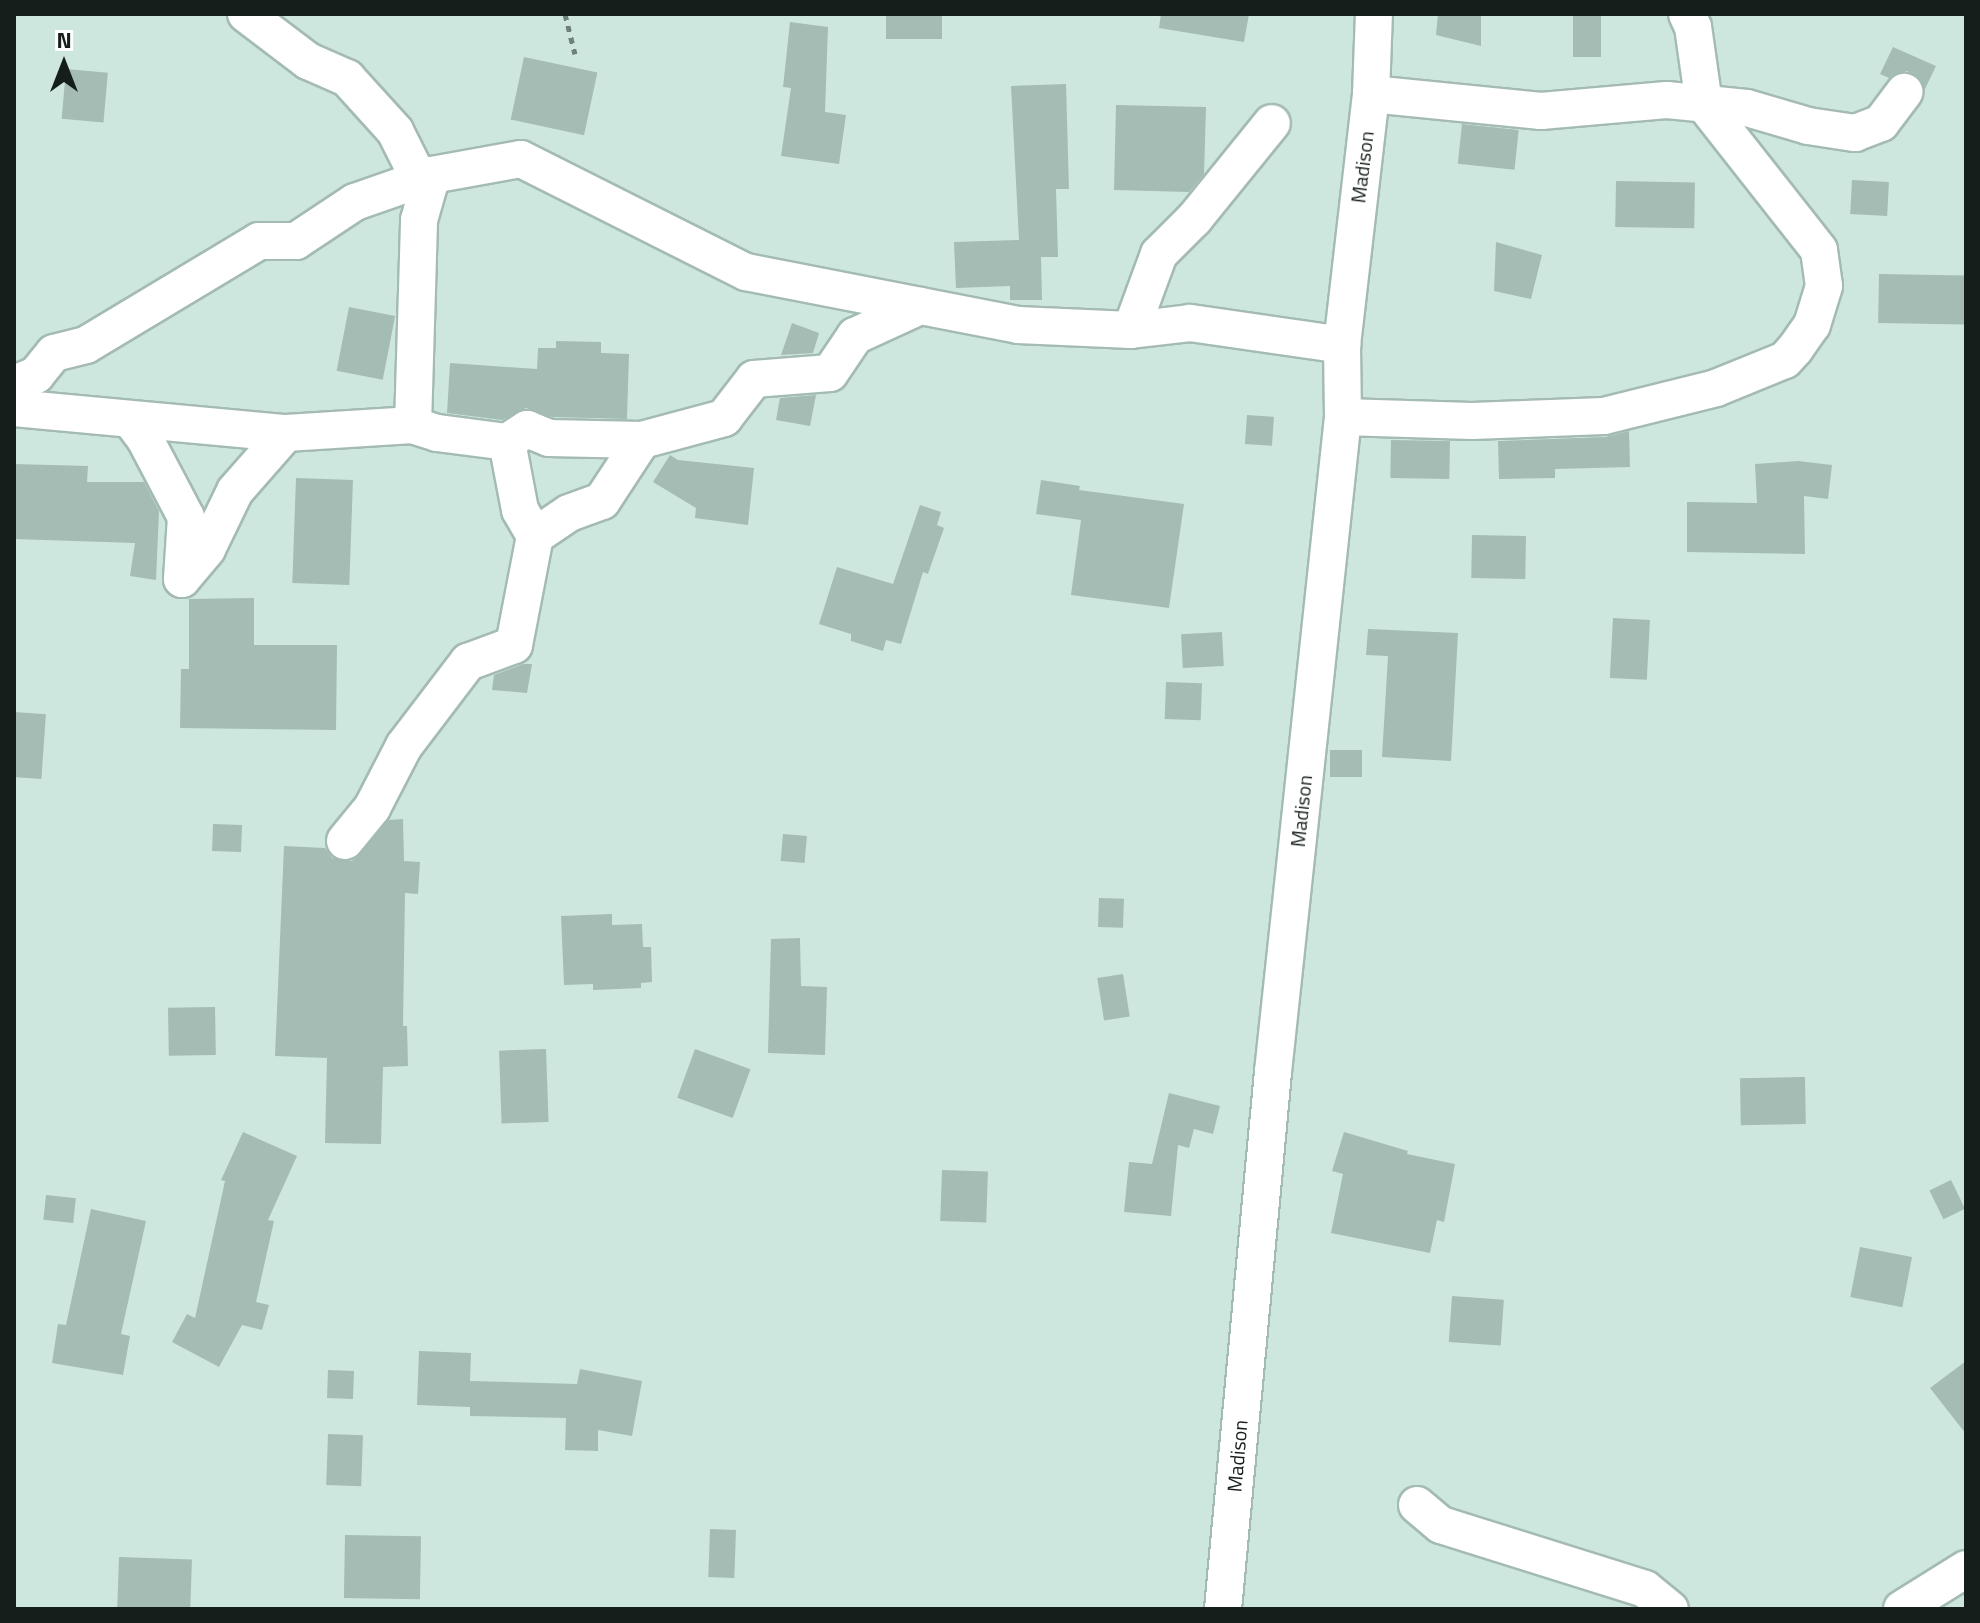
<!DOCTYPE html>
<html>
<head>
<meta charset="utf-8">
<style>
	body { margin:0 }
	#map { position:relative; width:1980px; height:1623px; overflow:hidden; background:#cee7de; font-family:"Titillium Web",sans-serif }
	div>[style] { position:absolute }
	.building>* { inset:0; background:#a4bcb3; transform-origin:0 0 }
	.path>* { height:5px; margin-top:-2.5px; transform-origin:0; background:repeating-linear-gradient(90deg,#6f8079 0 6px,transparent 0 12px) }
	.roads { filter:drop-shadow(2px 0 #a4bbb3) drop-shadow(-2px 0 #a4bbb3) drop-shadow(0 2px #a4bbb3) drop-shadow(0 -2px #a4bbb3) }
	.minor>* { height:36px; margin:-18px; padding:0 18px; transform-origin:18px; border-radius:18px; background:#fff }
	span { translate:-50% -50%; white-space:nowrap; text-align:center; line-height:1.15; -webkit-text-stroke:7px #fff; paint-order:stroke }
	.street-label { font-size:20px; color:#151e1a }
	.frame { position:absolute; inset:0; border:16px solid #151e1a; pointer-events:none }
	.north { position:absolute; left:24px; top:24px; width:80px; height:80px; -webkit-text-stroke:6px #fff; paint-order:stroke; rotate:0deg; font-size:22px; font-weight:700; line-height:32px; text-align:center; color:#151e1a }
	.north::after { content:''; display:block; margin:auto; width:28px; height:36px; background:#151e1a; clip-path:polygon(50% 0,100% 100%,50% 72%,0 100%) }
</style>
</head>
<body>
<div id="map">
	<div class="building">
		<i style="left:886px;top:14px;width:56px;height:25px"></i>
		<i style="clip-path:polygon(1161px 14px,1249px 14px,1244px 42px,1159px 28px)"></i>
		<i style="clip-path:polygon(1438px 14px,1481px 14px,1481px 46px,1436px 35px)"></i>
		<i style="left:1573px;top:14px;width:28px;height:43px"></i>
		<i style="clip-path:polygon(790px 22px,828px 27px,825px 112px,846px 115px,839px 164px,781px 156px,791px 88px,783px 87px)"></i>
		<i style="clip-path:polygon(1893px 47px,1936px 66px,1924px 91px,1917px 76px,1907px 71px,1889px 78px,1880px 74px)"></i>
		<i style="left:524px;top:57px;width:75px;height:64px;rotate:12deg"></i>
		<i style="left:66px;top:69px;width:42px;height:50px;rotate:5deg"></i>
		<i style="clip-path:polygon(1066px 84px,1069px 189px,1056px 189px,1058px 257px,1041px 257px,1042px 300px,1010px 300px,1010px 286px,956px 288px,954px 242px,1019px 240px,1011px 86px)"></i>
		<i style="clip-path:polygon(1116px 105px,1206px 107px,1204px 174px,1189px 192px,1114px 190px)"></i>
		<i style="left:1462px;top:124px;width:57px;height:40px;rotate:6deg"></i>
		<i style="left:1852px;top:180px;width:37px;height:34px;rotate:3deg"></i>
		<i style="left:1616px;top:181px;width:79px;height:46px;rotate:1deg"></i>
		<i style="clip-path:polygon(1496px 242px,1542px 255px,1531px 299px,1494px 291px)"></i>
		<i style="left:1879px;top:274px;width:87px;height:49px;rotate:1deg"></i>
		<i style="left:349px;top:307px;width:47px;height:65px;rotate:11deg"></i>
		<i style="clip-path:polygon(792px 323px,819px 333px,813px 353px,781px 355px)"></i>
		<i style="clip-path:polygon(556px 341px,601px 342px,601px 353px,629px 354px,627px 419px,553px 417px,526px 408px,502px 420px,447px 413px,450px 363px,537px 369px,538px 348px,556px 348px)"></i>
		<i style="clip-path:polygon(816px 395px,810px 426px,776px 420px,780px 398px)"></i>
		<i style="left:1247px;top:415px;width:27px;height:29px;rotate:4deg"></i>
		<i style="clip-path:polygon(1629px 431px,1630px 467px,1555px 469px,1555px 478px,1499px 479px,1498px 441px,1605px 437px)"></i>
		<i style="left:1391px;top:440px;width:59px;height:38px;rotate:1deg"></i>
		<i style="clip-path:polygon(670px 455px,678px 460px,754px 468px,748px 525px,695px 518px,696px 508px,653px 482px)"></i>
		<i style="clip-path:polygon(1798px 461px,1832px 465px,1828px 499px,1804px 496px,1805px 554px,1687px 552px,1687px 502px,1757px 503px,1755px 464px)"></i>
		<i style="clip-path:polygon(14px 464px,88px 466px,87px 482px,144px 482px,159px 511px,156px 580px,130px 576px,135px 543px,14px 539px)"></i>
		<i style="left:296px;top:478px;width:57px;height:105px;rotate:2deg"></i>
		<i style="clip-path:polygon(1041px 480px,1080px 486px,1079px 490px,1184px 504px,1169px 608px,1071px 595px,1081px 520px,1036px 514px)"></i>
		<i style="clip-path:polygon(920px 505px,941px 512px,937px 525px,944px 528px,928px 574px,923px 572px,901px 644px,886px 640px,883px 651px,851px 641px,851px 634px,819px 624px,837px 567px,893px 584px)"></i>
		<i style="left:1472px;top:535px;width:54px;height:43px;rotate:1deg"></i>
		<i style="clip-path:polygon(254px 598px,254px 645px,337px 645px,336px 730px,180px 728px,181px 669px,189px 669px,189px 599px)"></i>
		<i style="left:1613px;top:618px;width:37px;height:60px;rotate:3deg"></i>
		<i style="clip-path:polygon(1368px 629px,1458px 633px,1451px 761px,1382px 757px,1388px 656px,1366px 655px)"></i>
		<i style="left:1222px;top:632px;width:34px;height:41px;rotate:87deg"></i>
		<i style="clip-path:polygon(523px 664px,532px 664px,527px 693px,492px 690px,494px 675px)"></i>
		<i style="left:1166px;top:682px;width:36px;height:37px;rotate:2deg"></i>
		<i style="left:14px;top:712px;width:32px;height:65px;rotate:4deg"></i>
		<i style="left:1330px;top:750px;width:32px;height:27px"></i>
		<i style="clip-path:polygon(403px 819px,404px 861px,420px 862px,418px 894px,405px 893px,403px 1026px,407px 1026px,408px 1066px,383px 1067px,381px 1144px,325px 1143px,327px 1058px,275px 1056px,284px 846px,325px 848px,332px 858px,352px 861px,389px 820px)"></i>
		<i style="left:213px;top:824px;width:29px;height:27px;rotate:2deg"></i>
		<i style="left:783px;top:834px;width:24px;height:27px;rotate:5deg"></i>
		<i style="left:1099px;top:898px;width:25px;height:29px;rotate:2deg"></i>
		<i style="clip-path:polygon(612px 914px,612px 925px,642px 924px,643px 947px,651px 947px,652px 982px,641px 983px,641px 988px,593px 990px,593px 984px,564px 985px,561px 916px)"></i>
		<i style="clip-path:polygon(800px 938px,801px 986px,827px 987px,825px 1055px,768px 1053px,771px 939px)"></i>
		<i style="left:1123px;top:974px;width:43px;height:26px;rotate:81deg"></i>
		<i style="left:215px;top:1007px;width:48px;height:47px;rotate:89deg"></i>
		<i style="left:546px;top:1049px;width:73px;height:47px;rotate:88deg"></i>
		<i style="left:695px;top:1049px;width:59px;height:52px;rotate:20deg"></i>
		<i style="left:1805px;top:1077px;width:47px;height:65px;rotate:89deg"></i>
		<i style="clip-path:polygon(1169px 1093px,1220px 1106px,1213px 1134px,1194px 1129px,1189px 1148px,1178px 1145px,1171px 1216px,1124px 1212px,1129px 1162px,1152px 1164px)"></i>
		<i style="clip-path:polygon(243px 1132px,297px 1156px,268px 1220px,274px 1221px,256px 1302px,269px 1305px,262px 1330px,242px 1325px,219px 1367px,172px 1342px,187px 1314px,195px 1318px,225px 1181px,221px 1180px)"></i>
		<i style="clip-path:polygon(1344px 1132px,1408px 1151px,1407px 1154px,1455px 1164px,1444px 1222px,1437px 1220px,1430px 1253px,1331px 1233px,1343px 1174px,1332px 1171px)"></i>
		<i style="left:942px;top:1170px;width:46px;height:51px;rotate:2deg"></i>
		<i style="left:1951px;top:1180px;width:32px;height:24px;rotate:64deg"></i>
		<i style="left:46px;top:1195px;width:30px;height:25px;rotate:6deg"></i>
		<i style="clip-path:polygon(91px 1209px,146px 1221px,121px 1334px,130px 1336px,123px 1375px,52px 1363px,58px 1324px,66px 1325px)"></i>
		<i style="left:1860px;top:1247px;width:53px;height:51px;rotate:11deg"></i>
		<i style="left:1452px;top:1296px;width:52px;height:46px;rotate:4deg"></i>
		<i style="clip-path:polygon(419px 1351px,471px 1353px,470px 1381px,577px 1384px,580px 1369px,642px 1381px,632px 1436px,598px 1430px,598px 1451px,565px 1450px,566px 1418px,470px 1416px,470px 1407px,417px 1405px)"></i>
		<i style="clip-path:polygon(1966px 1361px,1966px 1434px,1930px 1388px)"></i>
		<i style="left:328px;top:1370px;width:26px;height:28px;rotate:2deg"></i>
		<i style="left:328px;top:1434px;width:35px;height:51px;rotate:2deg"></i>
		<i style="left:710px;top:1529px;width:26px;height:48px;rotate:2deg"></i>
		<i style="left:345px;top:1535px;width:76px;height:63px;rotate:1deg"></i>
		<i style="left:119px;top:1557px;width:73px;height:52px;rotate:2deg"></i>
	</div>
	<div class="path">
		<i style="left:565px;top:14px;width:41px;rotate:76deg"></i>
	</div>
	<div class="roads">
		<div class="minor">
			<i style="left:246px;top:14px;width:78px;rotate:37.2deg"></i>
			<i style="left:308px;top:61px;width:43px;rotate:23.6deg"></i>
			<i style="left:347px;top:78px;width:72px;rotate:47.8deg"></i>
			<i style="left:395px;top:131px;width:54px;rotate:63.4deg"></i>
			<i style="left:1371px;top:94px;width:171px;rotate:5.7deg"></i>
			<i style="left:1541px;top:111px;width:126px;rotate:-5deg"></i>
			<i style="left:1667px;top:100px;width:80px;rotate:5.7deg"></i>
			<i style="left:1747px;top:108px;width:64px;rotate:16.4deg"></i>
			<i style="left:1808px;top:126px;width:48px;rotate:8.5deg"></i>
			<i style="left:1855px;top:133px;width:28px;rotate:-21deg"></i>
			<i style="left:1881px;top:123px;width:39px;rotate:-53deg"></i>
			<i style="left:1131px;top:330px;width:81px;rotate:-69.8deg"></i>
			<i style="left:1159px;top:254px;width:51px;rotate:-45deg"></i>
			<i style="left:1195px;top:218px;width:122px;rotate:-51deg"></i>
			<i style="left:14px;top:384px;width:24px;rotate:-22deg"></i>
			<i style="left:36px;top:375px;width:28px;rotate:-51deg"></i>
			<i style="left:54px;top:353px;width:33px;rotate:-14deg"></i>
			<i style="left:86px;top:345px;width:202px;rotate:-31deg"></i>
			<i style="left:259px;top:241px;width:37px"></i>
			<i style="left:296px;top:241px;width:71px;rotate:-33.5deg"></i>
			<i style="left:355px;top:202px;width:82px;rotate:-19.3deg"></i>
			<i style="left:14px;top:408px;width:273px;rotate:5.3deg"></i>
			<i style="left:286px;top:433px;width:127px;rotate:-3.6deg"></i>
			<i style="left:413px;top:425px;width:205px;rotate:-88.3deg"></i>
			<i style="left:419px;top:220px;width:47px;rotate:-73.9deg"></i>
			<i style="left:432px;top:175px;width:90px;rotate:-10.2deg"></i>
			<i style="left:521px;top:159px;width:252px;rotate:26.7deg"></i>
			<i style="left:746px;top:272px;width:277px;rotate:11deg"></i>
			<i style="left:1018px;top:325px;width:113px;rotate:2.5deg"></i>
			<i style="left:1131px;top:330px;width:59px;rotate:-6.8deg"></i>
			<i style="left:1190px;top:323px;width:154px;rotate:8.2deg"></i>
			<i style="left:1343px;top:417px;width:129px;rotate:1.8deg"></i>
			<i style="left:1472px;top:421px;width:132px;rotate:-2.2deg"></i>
			<i style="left:1604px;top:416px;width:115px;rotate:-14deg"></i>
			<i style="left:1716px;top:388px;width:74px;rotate:-22.1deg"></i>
			<i style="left:1785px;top:360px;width:15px;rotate:-48deg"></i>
			<i style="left:1795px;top:349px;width:29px;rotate:-55deg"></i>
			<i style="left:1812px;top:325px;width:41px;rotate:-72.9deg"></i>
			<i style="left:1824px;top:286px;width:36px;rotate:-98deg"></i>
			<i style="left:1819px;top:250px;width:186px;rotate:-128.2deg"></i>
			<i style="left:1704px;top:104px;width:78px;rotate:-98.1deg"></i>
			<i style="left:1693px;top:27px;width:14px;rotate:-115deg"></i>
			<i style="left:130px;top:419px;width:25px;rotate:53deg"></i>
			<i style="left:145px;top:439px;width:88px;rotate:62.3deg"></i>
			<i style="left:186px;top:517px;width:62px;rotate:93.7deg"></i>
			<i style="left:182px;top:579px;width:39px;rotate:-50deg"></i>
			<i style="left:207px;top:549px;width:64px;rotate:-64.2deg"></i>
			<i style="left:235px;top:491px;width:77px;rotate:-48.7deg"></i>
			<i style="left:507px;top:442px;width:24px;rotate:-33deg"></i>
			<i style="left:527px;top:429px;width:24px;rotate:22deg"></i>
			<i style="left:549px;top:438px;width:93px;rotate:1.2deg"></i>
			<i style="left:535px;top:536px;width:41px;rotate:-34.1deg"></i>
			<i style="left:569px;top:513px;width:35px;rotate:-20deg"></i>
			<i style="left:602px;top:501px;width:73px;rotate:-56.7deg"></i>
			<i style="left:642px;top:440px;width:85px;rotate:-15deg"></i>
			<i style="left:724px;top:418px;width:49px;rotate:-52.4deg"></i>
			<i style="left:754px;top:379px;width:76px;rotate:-4.5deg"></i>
			<i style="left:830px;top:373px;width:45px;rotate:-56deg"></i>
			<i style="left:855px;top:336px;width:72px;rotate:-24.8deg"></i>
			<i style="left:345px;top:841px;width:43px;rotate:-50.7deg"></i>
			<i style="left:372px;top:808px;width:70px;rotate:-62.7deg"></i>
			<i style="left:404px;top:746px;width:106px;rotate:-52.7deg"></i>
			<i style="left:468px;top:662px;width:49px;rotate:-20.3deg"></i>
			<i style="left:514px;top:645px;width:111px;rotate:-79.1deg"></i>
			<i style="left:535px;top:536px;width:30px;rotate:-120deg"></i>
			<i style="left:520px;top:510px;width:69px;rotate:-100.8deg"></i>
			<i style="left:507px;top:442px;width:71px;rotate:-172.7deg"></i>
			<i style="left:437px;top:433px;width:25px;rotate:-162deg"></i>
			<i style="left:1417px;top:1505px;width:31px;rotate:40deg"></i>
			<i style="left:1441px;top:1525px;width:214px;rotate:17.4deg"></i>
			<i style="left:1645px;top:1589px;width:32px;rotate:39deg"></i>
			<i style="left:1223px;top:1609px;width:539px;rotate:-84.68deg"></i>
			<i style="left:1273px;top:1072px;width:659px;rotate:-83.9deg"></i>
			<i style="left:1343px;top:417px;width:72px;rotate:-90.8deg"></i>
			<i style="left:1342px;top:345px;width:253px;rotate:-83.4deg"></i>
			<i style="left:1371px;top:94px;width:80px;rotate:-87.9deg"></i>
			<i style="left:1902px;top:1609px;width:75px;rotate:-32deg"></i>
		</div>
	</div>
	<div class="street-label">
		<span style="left:1362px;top:167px;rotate:-83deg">Madison</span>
		<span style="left:1301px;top:811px;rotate:-84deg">Madison</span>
		<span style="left:1237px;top:1456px;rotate:-85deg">Madison</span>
	</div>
	<div class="frame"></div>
	<div class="north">N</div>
</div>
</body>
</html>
